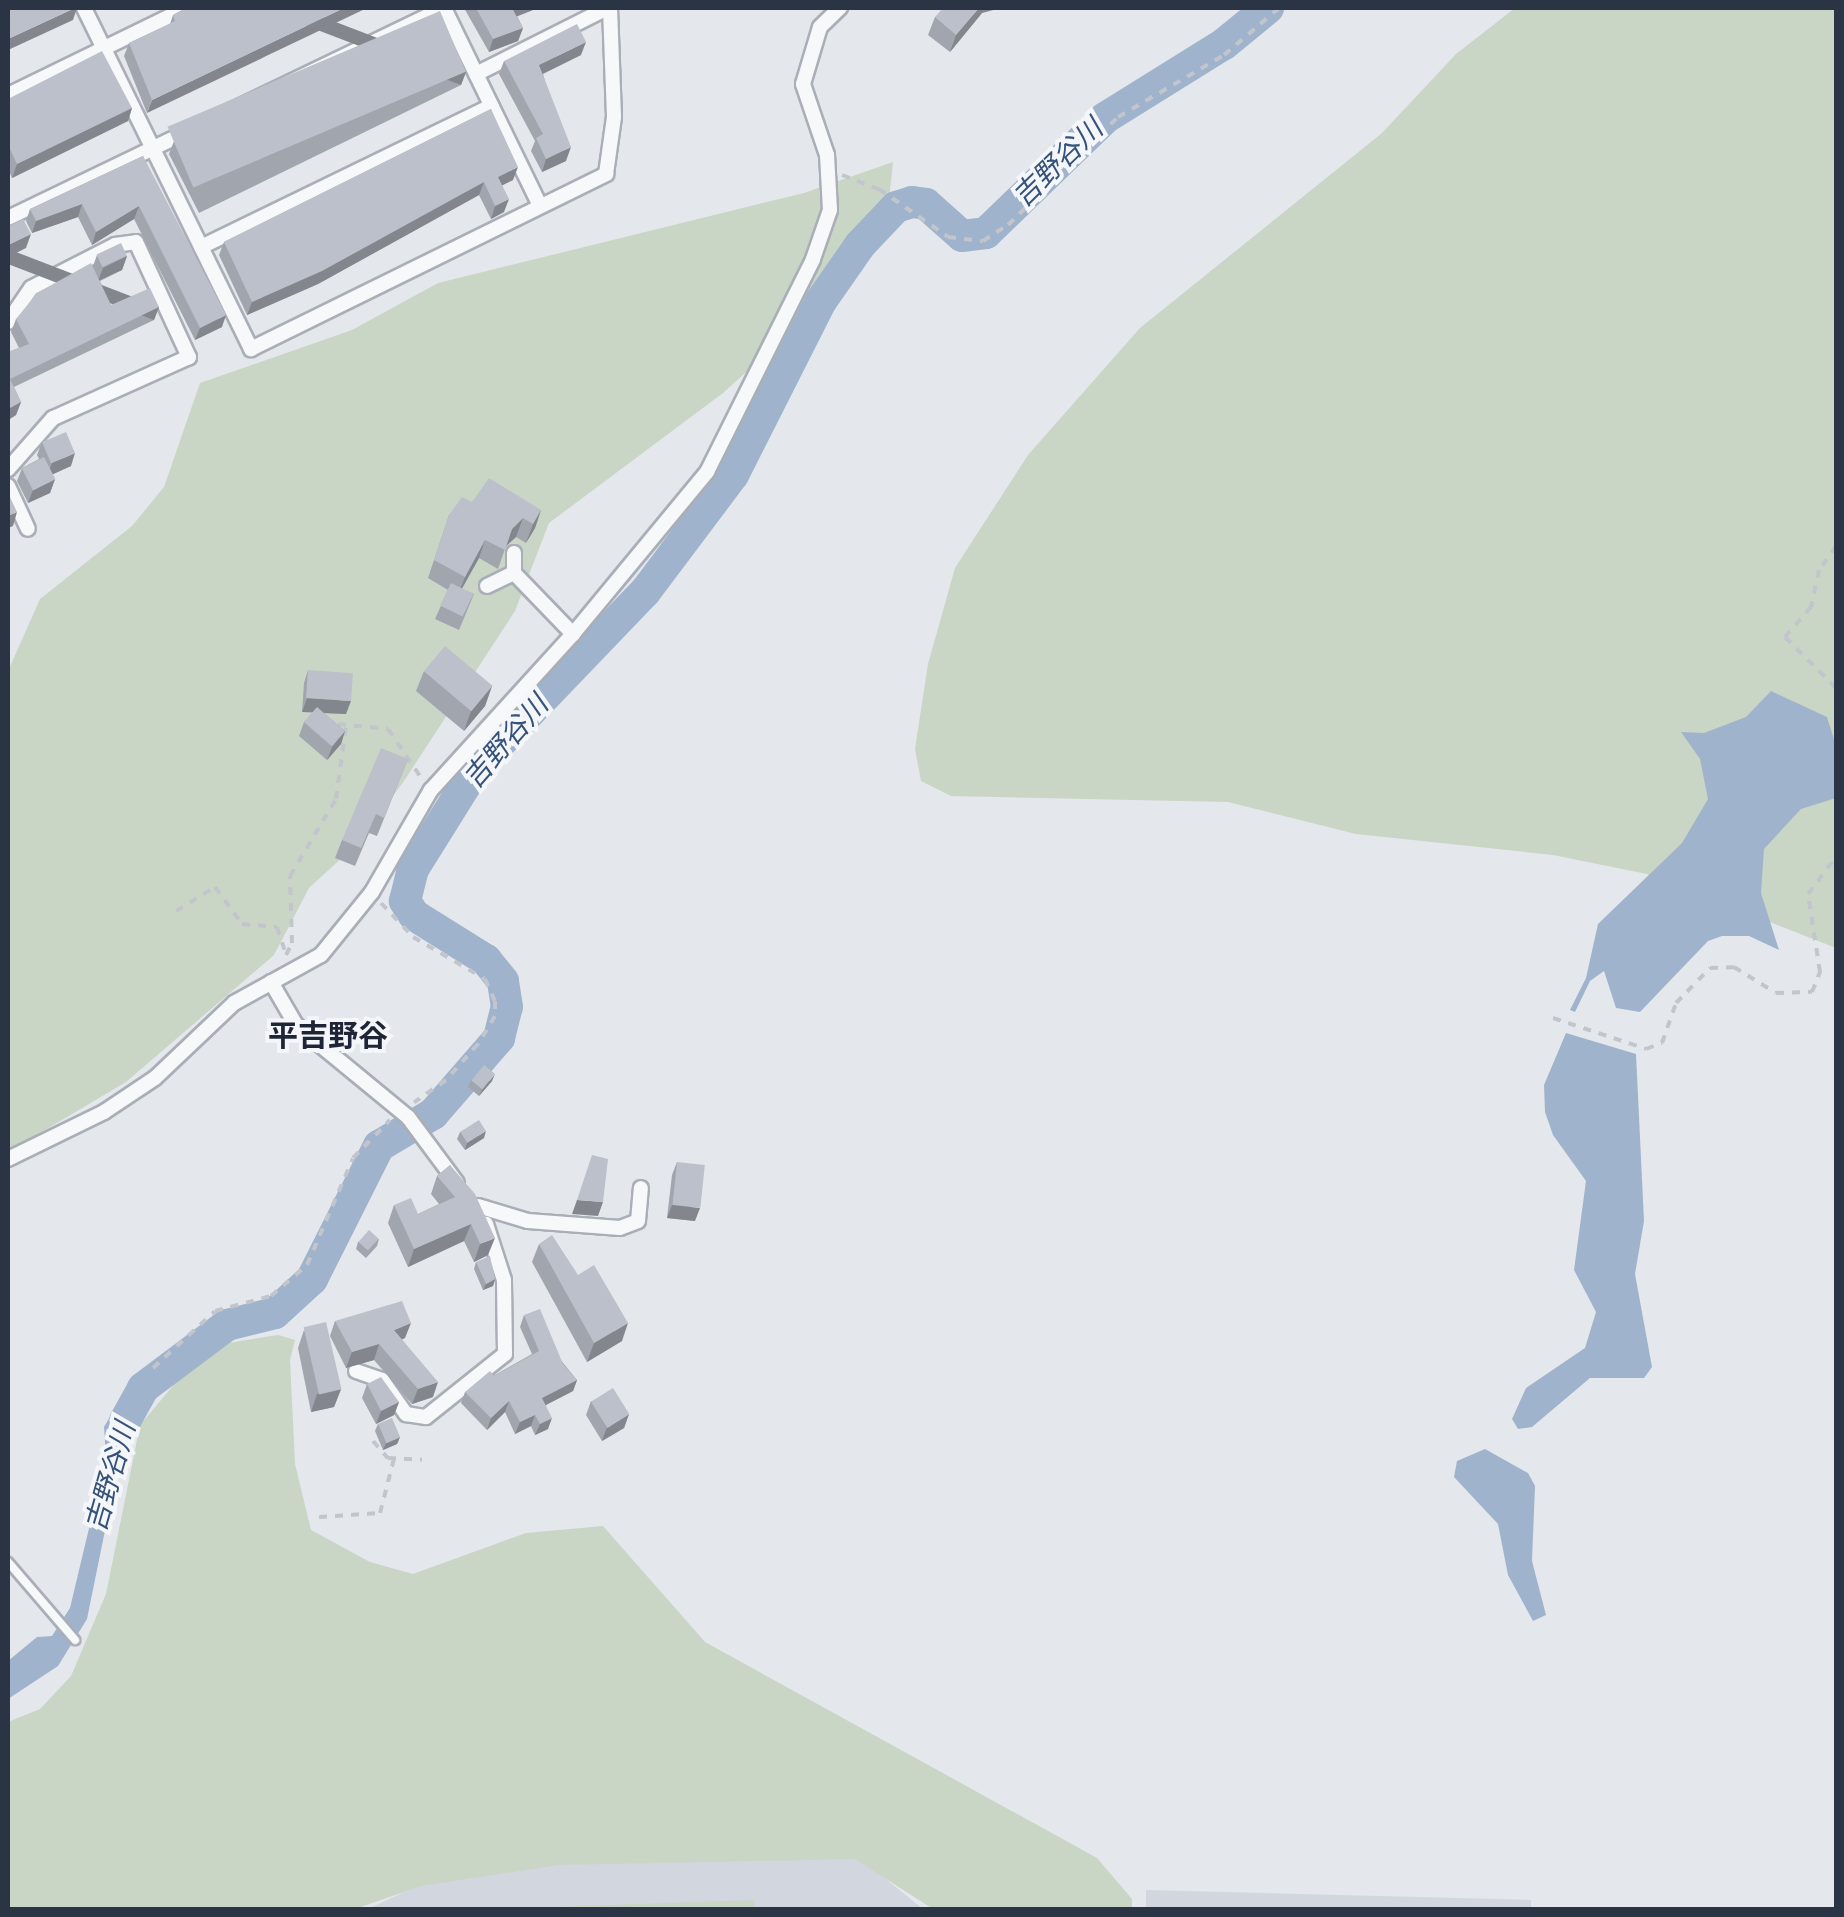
<!DOCTYPE html>
<html>
<head>
<meta charset="utf-8">
<style>
	body { margin:0 }
	#map { position:relative; width:1844px; height:1917px; overflow:hidden; background:#e4e7ec; font-family:Rubik,"Noto Sans JP",sans-serif }
	div>[style] { position:absolute }
	.built>* { inset:0; background:#d2d6de }
	.green>* { inset:0; background:#c9d6c5 }
	.water>* { inset:0; background:#9fb4cc }
	.river>* { height:32px; margin:-16px; padding:0 16px; transform-origin:16px; border-radius:16px; background:#9fb4cc }
	.path>* { height:4px; margin-top:-2px; transform-origin:0; background:repeating-linear-gradient(90deg,#c2c5cb 0 8px,transparent 0 16px) }
	.roads { filter:drop-shadow(2px 0 #a9aeb7) drop-shadow(-2px 0 #a9aeb7) drop-shadow(0 2px #a9aeb7) drop-shadow(0 -2px #a9aeb7) }
	.lane>* { height:8px; margin:-4px; padding:0 4px; transform-origin:4px; border-radius:4px; background:#f7f8fa }
	.street>* { height:14px; margin:-7px; padding:0 7px; transform-origin:7px; border-radius:7px; background:#f7f8fa }
	.wall>* { inset:0; background:#a1a5ae }
	.shaded-wall>* { inset:0; background:#83868d; transform-origin:0 0 }
	.building>* { inset:0; background:#bbc0ca; transform-origin:0 0 }
	span { translate:-50% -50%; white-space:nowrap; text-align:center; line-height:1.15; -webkit-text-stroke:8px #f4f6f9; paint-order:stroke }
	.water-label { font-size:28px; color:#34527a; font-style:italic }
	.quarter-label { font-size:30px; color:#1d2536; font-weight:700 }
	.frame { position:absolute; inset:0; border:10px solid #2b3445; pointer-events:none }
</style>
</head>
<body>
<div id="map">
	<div class="built">
		<i style="clip-path:polygon(851px 1851px,923px 1909px,366px 1910px,440px 1875px,518px 1865px)"></i>
		<i style="clip-path:polygon(1146px 1890px,1531px 1900px,1531px 1909px,1146px 1909px)"></i>
	</div>
	<div class="green">
		<i style="clip-path:polygon(1515px 8px,1836px 8px,1836px 948px,1647px 874px,1553px 855px,1356px 834px,1228px 802px,951px 796px,921px 781px,915px 749px,928px 664px,955px 568px,1028px 455px,1140px 328px,1382px 133px,1456px 54px)"></i>
		<i style="clip-path:polygon(893px 162px,887px 219px,817px 308px,723px 393px,549px 523px,515px 611px,404px 781px,358px 843px,309px 888px,274px 955px,126px 1082px,8px 1152px,8px 671px,40px 599px,132px 526px,164px 487px,200px 383px,352px 330px,438px 283px,804px 193px)"></i>
		<i style="clip-path:polygon(278px 1335px,295px 1340px,290px 1360px,295px 1464px,311px 1530px,370px 1562px,413px 1574px,526px 1533px,603px 1526px,705px 1642px,1097px 1858px,1132px 1899px,1132px 1909px,933px 1909px,855px 1859px,558px 1865px,421px 1886px,355px 1909px,8px 1909px,8px 1722px,40px 1709px,71px 1676px,106px 1594px,140px 1425px,182px 1375px,228px 1343px)"></i>
		<i style="clip-path:polygon(754px 1900px,754px 1910px,492px 1909px)"></i>
	</div>
	<div class="water">
		<i style="clip-path:polygon(1771px 691px,1827px 717px,1836px 746px,1836px 798px,1801px 809px,1764px 849px,1761px 893px,1779px 950px,1749px 936px,1722px 936px,1708px 941px,1640px 1012px,1616px 1008px,1604px 971px,1590px 981px,1575px 1012px,1570px 1010px,1586px 978px,1598px 924px,1682px 843px,1708px 799px,1700px 759px,1681px 732px,1704px 733px,1746px 717px)"></i>
		<i style="clip-path:polygon(1566px 1033px,1636px 1054px,1644px 1221px,1635px 1274px,1652px 1367px,1644px 1378px,1590px 1378px,1532px 1427px,1518px 1429px,1512px 1419px,1526px 1388px,1585px 1348px,1596px 1312px,1574px 1270px,1586px 1181px,1553px 1135px,1545px 1112px,1544px 1085px)"></i>
		<i style="clip-path:polygon(146px 1383px,158px 1390px,140px 1399px,124px 1437px,87px 1619px,58px 1666px,8px 1699px,8px 1661px,37px 1637px,52px 1636px,70px 1608px,106px 1457px,104px 1427px,122px 1396px)"></i>
		<i style="clip-path:polygon(1485px 1449px,1528px 1473px,1535px 1486px,1532px 1561px,1546px 1615px,1533px 1621px,1508px 1575px,1498px 1524px,1454px 1477px,1457px 1461px)"></i>
	</div>
	<div class="river">
		<i style="left:125px;top:1421px;width:38px;rotate:-61deg"></i>
		<i style="left:143px;top:1388px;width:105px;rotate:-36.9deg"></i>
		<i style="left:227px;top:1325px;width:49px;rotate:-14deg"></i>
		<i style="left:275px;top:1313px;width:50px;rotate:-42.6deg"></i>
		<i style="left:312px;top:1279px;width:149px;rotate:-63.3deg"></i>
		<i style="left:379px;top:1146px;width:63px;rotate:-30.7deg"></i>
		<i style="left:433px;top:1114px;width:101px;rotate:-49deg"></i>
		<i style="left:499px;top:1038px;width:32px;rotate:-76deg"></i>
		<i style="left:507px;top:1007px;width:26px;rotate:-99deg"></i>
		<i style="left:503px;top:981px;width:27px;rotate:-129deg"></i>
		<i style="left:486px;top:960px;width:85px;rotate:-148deg"></i>
		<i style="left:414px;top:915px;width:17px;rotate:-123deg"></i>
		<i style="left:405px;top:901px;width:33px;rotate:-76deg"></i>
		<i style="left:413px;top:869px;width:119px;rotate:-58deg"></i>
		<i style="left:476px;top:768px;width:244px;rotate:-46.2deg"></i>
		<i style="left:645px;top:592px;width:146px;rotate:-53.1deg"></i>
		<i style="left:733px;top:475px;width:195px;rotate:-63.2deg"></i>
		<i style="left:821px;top:301px;width:68px;rotate:-55.1deg"></i>
		<i style="left:860px;top:245px;width:52px;rotate:-46.5deg"></i>
		<i style="left:896px;top:207px;width:17px;rotate:-17deg"></i>
		<i style="left:912px;top:202px;width:14px;rotate:8deg"></i>
		<i style="left:926px;top:204px;width:48px;rotate:41.6deg"></i>
		<i style="left:962px;top:236px;width:24px;rotate:-7deg"></i>
		<i style="left:986px;top:233px;width:165px;rotate:-44deg"></i>
		<i style="left:1105px;top:118px;width:140px;rotate:-31.9deg"></i>
		<i style="left:1224px;top:44px;width:57px;rotate:-39.3deg"></i>
	</div>
	<div class="path">
		<i style="left:842px;top:175px;width:40px;rotate:21deg"></i>
		<i style="left:879px;top:189px;width:84px;rotate:34.8deg"></i>
		<i style="left:948px;top:237px;width:35px;rotate:7deg"></i>
		<i style="left:983px;top:241px;width:30px;rotate:-33deg"></i>
		<i style="left:1008px;top:225px;width:154px;rotate:-44.5deg"></i>
		<i style="left:1118px;top:117px;width:123px;rotate:-30.3deg"></i>
		<i style="left:1224px;top:55px;width:72px;rotate:-40.5deg"></i>
		<i style="left:1836px;top:546px;width:29px;rotate:125deg"></i>
		<i style="left:1819px;top:570px;width:38px;rotate:102deg"></i>
		<i style="left:1811px;top:607px;width:40px;rotate:131deg"></i>
		<i style="left:1785px;top:637px;width:72px;rotate:45deg"></i>
		<i style="left:338px;top:724px;width:50px;rotate:5.7deg"></i>
		<i style="left:388px;top:729px;width:60px;rotate:55.8deg"></i>
		<i style="left:381px;top:903px;width:47px;rotate:46.7deg"></i>
		<i style="left:413px;top:937px;width:83px;rotate:30.3deg"></i>
		<i style="left:485px;top:979px;width:24px;rotate:66deg"></i>
		<i style="left:495px;top:1001px;width:15px;rotate:90deg"></i>
		<i style="left:495px;top:1016px;width:33px;rotate:121deg"></i>
		<i style="left:478px;top:1044px;width:48px;rotate:131.6deg"></i>
		<i style="left:446px;top:1080px;width:39px;rotate:145deg"></i>
		<i style="left:176px;top:911px;width:46px;rotate:-31.6deg"></i>
		<i style="left:215px;top:887px;width:46px;rotate:53.9deg"></i>
		<i style="left:242px;top:924px;width:35px;rotate:5deg"></i>
		<i style="left:277px;top:927px;width:26px;rotate:72deg"></i>
		<i style="left:286px;top:955px;width:13px;rotate:-63deg"></i>
		<i style="left:292px;top:943px;width:67px;rotate:-91.7deg"></i>
		<i style="left:290px;top:876px;width:90px;rotate:-59.1deg"></i>
		<i style="left:336px;top:799px;width:74px;rotate:-82.2deg"></i>
		<i style="left:1553px;top:1018px;width:98px;rotate:18.4deg"></i>
		<i style="left:1646px;top:1049px;width:17px;rotate:-21deg"></i>
		<i style="left:1662px;top:1043px;width:42px;rotate:-70.7deg"></i>
		<i style="left:1676px;top:1003px;width:49px;rotate:-45.8deg"></i>
		<i style="left:1710px;top:968px;width:24px;rotate:-2deg"></i>
		<i style="left:1734px;top:967px;width:49px;rotate:31.8deg"></i>
		<i style="left:1776px;top:993px;width:36px;rotate:-2deg"></i>
		<i style="left:1812px;top:992px;width:22px;rotate:-68deg"></i>
		<i style="left:1820px;top:972px;width:79px;rotate:-98.7deg"></i>
		<i style="left:1808px;top:894px;width:46px;rotate:-52.9deg"></i>
		<i style="left:153px;top:1368px;width:84px;rotate:-42.6deg"></i>
		<i style="left:215px;top:1311px;width:58px;rotate:-15deg"></i>
		<i style="left:271px;top:1296px;width:48px;rotate:-40.7deg"></i>
		<i style="left:307px;top:1265px;width:116px;rotate:-66.7deg"></i>
		<i style="left:353px;top:1158px;width:53px;rotate:-45.8deg"></i>
		<i style="left:373px;top:1441px;width:23px;rotate:49deg"></i>
		<i style="left:388px;top:1458px;width:34px;rotate:3deg"></i>
		<i style="left:319px;top:1517px;width:61px;rotate:-3.8deg"></i>
		<i style="left:380px;top:1513px;width:56px;rotate:-75.5deg"></i>
	</div>
	<div class="roads">
		<div class="lane">
			<i style="left:8px;top:1562px;width:103px;rotate:49.3deg"></i>
		</div>
		<div class="street">
			<i style="left:84px;top:8px;width:380px;rotate:63.9deg"></i>
			<i style="left:251px;top:349px;width:396px;rotate:-26.2deg"></i>
			<i style="left:606px;top:174px;width:58px;rotate:-82deg"></i>
			<i style="left:614px;top:117px;width:109px;rotate:-92.1deg"></i>
			<i style="left:444px;top:8px;width:220px;rotate:64.1deg"></i>
			<i style="left:8px;top:10px;width:5px;rotate:-22deg"></i>
			<i style="left:476px;top:74px;width:147px;rotate:-26.7deg"></i>
			<i style="left:8px;top:95px;width:198px;rotate:-26deg"></i>
			<i style="left:8px;top:218px;width:485px;rotate:-25.7deg"></i>
			<i style="left:201px;top:247px;width:323px;rotate:-25.9deg"></i>
			<i style="left:8px;top:322px;width:41px;rotate:-55.9deg"></i>
			<i style="left:31px;top:288px;width:94px;rotate:-27.1deg"></i>
			<i style="left:115px;top:245px;width:21px;rotate:-8deg"></i>
			<i style="left:136px;top:242px;width:127px;rotate:65.3deg"></i>
			<i style="left:189px;top:357px;width:149px;rotate:155.8deg"></i>
			<i style="left:53px;top:418px;width:68px;rotate:131.4deg"></i>
			<i style="left:8px;top:486px;width:47px;rotate:65.1deg"></i>
			<i style="left:514px;top:553px;width:20px;rotate:90deg"></i>
			<i style="left:514px;top:573px;width:85px;rotate:46deg"></i>
			<i style="left:487px;top:586px;width:30px;rotate:-26deg"></i>
			<i style="left:271px;top:982px;width:50px;rotate:59.8deg"></i>
			<i style="left:296px;top:1025px;width:145px;rotate:39.4deg"></i>
			<i style="left:408px;top:1117px;width:82px;rotate:53.4deg"></i>
			<i style="left:8px;top:1159px;width:107px;rotate:-26.1deg"></i>
			<i style="left:104px;top:1112px;width:61px;rotate:-33.7deg"></i>
			<i style="left:155px;top:1078px;width:109px;rotate:-43.5deg"></i>
			<i style="left:234px;top:1003px;width:99px;rotate:-28.9deg"></i>
			<i style="left:321px;top:955px;width:81px;rotate:-51deg"></i>
			<i style="left:372px;top:892px;width:118px;rotate:-60deg"></i>
			<i style="left:431px;top:790px;width:211px;rotate:-47.7deg"></i>
			<i style="left:573px;top:634px;width:210px;rotate:-50.4deg"></i>
			<i style="left:707px;top:472px;width:238px;rotate:-63.5deg"></i>
			<i style="left:813px;top:259px;width:52px;rotate:-70.9deg"></i>
			<i style="left:830px;top:210px;width:55px;rotate:-93.1deg"></i>
			<i style="left:827px;top:155px;width:75px;rotate:-108.7deg"></i>
			<i style="left:803px;top:84px;width:59px;rotate:-73.4deg"></i>
			<i style="left:820px;top:27px;width:28px;rotate:-44deg"></i>
			<i style="left:478px;top:1206px;width:52px;rotate:16.7deg"></i>
			<i style="left:528px;top:1221px;width:92px;rotate:4.4deg"></i>
			<i style="left:620px;top:1228px;width:19px;rotate:-21deg"></i>
			<i style="left:638px;top:1221px;width:33px;rotate:-85deg"></i>
			<i style="left:356px;top:1371px;width:28px;rotate:19deg"></i>
			<i style="left:382px;top:1380px;width:42px;rotate:54.8deg"></i>
			<i style="left:406px;top:1414px;width:20px;rotate:9deg"></i>
			<i style="left:426px;top:1417px;width:101px;rotate:-38.6deg"></i>
			<i style="left:505px;top:1354px;width:74px;rotate:-90.8deg"></i>
			<i style="left:504px;top:1280px;width:59px;rotate:-107.8deg"></i>
		</div>
	</div>
	<div class="wall">
		<i style="clip-path:polygon(186px 8px,147px 113px,124px 56px,129px 43px,170px 24px,173px 15px)"></i>
		<i style="clip-path:polygon(464px 8px,538px 8px,517px 16px,523px 28px,518px 41px,489px 52px)"></i>
		<i style="clip-path:polygon(982px 13px,950px 52px,928px 35px,935px 17px)"></i>
		<i style="clip-path:polygon(581px 55px,543px 74px,566px 161px,542px 172px,531px 151px,535px 141px,499px 74px,504px 61px)"></i>
		<i style="clip-path:polygon(466px 72px,461px 85px,199px 213px,169px 154px,174px 141px)"></i>
		<i style="clip-path:polygon(8px 99px,132px 108px,128px 121px,12px 178px,8px 169px)"></i>
		<i style="clip-path:polygon(491px 109px,513px 180px,502px 185px,504px 212px,491px 219px,479px 195px,318px 284px,247px 315px,219px 255px,224px 242px)"></i>
		<i style="clip-path:polygon(143px 156px,222px 327px,195px 340px,134px 219px,92px 245px,78px 217px,32px 233px,26px 221px,30px 209px)"></i>
		<i style="clip-path:polygon(97px 255px,127px 256px,122px 270px,100px 281px,111px 305px,159px 307px,154px 320px,14px 387px,21px 402px,16px 415px,8px 420px,8px 352px,19px 348px,11px 332px,16px 319px,93px 266px)"></i>
		<i style="clip-path:polygon(42px 442px,71px 466px,52px 474px,55px 479px,50px 493px,28px 503px,17px 481px,22px 468px,39px 459px,37px 455px)"></i>
		<i style="clip-path:polygon(472px 502px,541px 510px,535px 528px,526px 543px,516px 537px,506px 546px,498px 569px,479px 558px,462px 589px,474px 594px,459px 630px,435px 619px,448px 590px,428px 578px,449px 515px)"></i>
		<i style="clip-path:polygon(308px 670px,346px 714px,324px 713px,345px 731px,341px 744px,327px 760px,299px 736px,304px 722px,313px 712px,302px 712px,304px 683px)"></i>
		<i style="clip-path:polygon(424px 671px,492px 686px,485px 706px,464px 731px,416px 691px)"></i>
		<i style="clip-path:polygon(408px 759px,377px 836px,369px 833px,355px 866px,335px 858px,342px 840px)"></i>
		<i style="clip-path:polygon(471px 1080px,492px 1081px,479px 1096px,468px 1087px)"></i>
		<i style="clip-path:polygon(460px 1132px,484px 1138px,465px 1150px,457px 1139px)"></i>
		<i style="clip-path:polygon(677px 1162px,695px 1221px,667px 1218px,672px 1175px)"></i>
		<i style="clip-path:polygon(450px 1165px,488px 1255px,474px 1262px,464px 1241px,408px 1267px,388px 1223px,394px 1205px,418px 1214px,439px 1204px,431px 1194px,437px 1176px)"></i>
		<i style="clip-path:polygon(379px 1239px,377px 1246px,366px 1258px,356px 1249px,358px 1242px)"></i>
		<i style="clip-path:polygon(539px 1244px,622px 1341px,587px 1362px,532px 1262px)"></i>
		<i style="clip-path:polygon(476px 1262px,495px 1279px,493px 1286px,483px 1290px,474px 1269px)"></i>
		<i style="clip-path:polygon(524px 1315px,577px 1380px,573px 1391px,546px 1405px,548px 1429px,535px 1435px,531px 1426px,515px 1434px,505px 1412px,487px 1430px,461px 1403px,465px 1392px,532px 1354px,520px 1327px)"></i>
		<i style="clip-path:polygon(335px 1321px,405px 1338px,402px 1339px,433px 1397px,412px 1404px,374px 1360px,346px 1368px,330px 1336px)"></i>
		<i style="clip-path:polygon(304px 1330px,341px 1389px,334px 1407px,311px 1412px,298px 1348px)"></i>
		<i style="clip-path:polygon(367px 1384px,399px 1402px,394px 1415px,376px 1424px,362px 1398px)"></i>
		<i style="clip-path:polygon(591px 1401px,629px 1414px,624px 1428px,602px 1441px,586px 1415px)"></i>
		<i style="clip-path:polygon(378px 1424px,400px 1437px,397px 1444px,383px 1450px,375px 1431px)"></i>
	</div>
	<div class="shaded-wall">
		<i style="clip-path:polygon(75px 8px,77px 8px,73px 20px,8px 50px,8px 39px)"></i>
		<i style="clip-path:polygon(344px 8px,367px 8px,147px 113px,152px 100px)"></i>
		<i style="clip-path:polygon(512px 8px,538px 8px,508px 20px)"></i>
		<i style="clip-path:polygon(979px 8px,1001px 8px,982px 13px,950px 52px,956px 35px)"></i>
		<i style="clip-path:polygon(523px 28px,518px 41px,489px 52px,493px 39px)"></i>
		<i style="clip-path:polygon(586px 42px,581px 55px,534px 78px,539px 65px)"></i>
		<i style="left:466px;top:72px;width:14px;height:292px;rotate:111deg"></i>
		<i style="clip-path:polygon(132px 108px,128px 121px,12px 178px,17px 164px)"></i>
		<i style="clip-path:polygon(571px 147px,566px 161px,542px 172px,546px 159px)"></i>
		<i style="clip-path:polygon(518px 167px,513px 180px,493px 190px,498px 177px)"></i>
		<i style="clip-path:polygon(484px 182px,479px 195px,318px 284px,247px 315px,252px 302px)"></i>
		<i style="clip-path:polygon(509px 199px,504px 212px,491px 219px,495px 206px)"></i>
		<i style="clip-path:polygon(82px 204px,78px 217px,32px 233px,36px 221px)"></i>
		<i style="clip-path:polygon(139px 206px,134px 219px,92px 245px,96px 232px)"></i>
		<i style="clip-path:polygon(31px 234px,26px 248px,8px 257px,8px 245px)"></i>
		<i style="clip-path:polygon(127px 256px,122px 270px,98px 281px,103px 268px)"></i>
		<i style="left:159px;top:307px;width:14px;height:165px;rotate:111deg"></i>
		<i style="clip-path:polygon(226px 315px,222px 327px,195px 340px,200px 328px)"></i>
		<i style="clip-path:polygon(21px 402px,16px 415px,8px 420px,8px 409px)"></i>
		<i style="clip-path:polygon(75px 453px,71px 466px,47px 477px,52px 463px)"></i>
		<i style="clip-path:polygon(55px 479px,50px 493px,28px 503px,33px 490px)"></i>
		<i style="clip-path:polygon(541px 510px,535px 528px,526px 543px,533px 524px)"></i>
		<i style="clip-path:polygon(17px 512px,13px 526px,8px 528px,8px 516px)"></i>
		<i style="clip-path:polygon(523px 518px,516px 537px,505px 547px,512px 529px)"></i>
		<i style="clip-path:polygon(485px 540px,479px 558px,458px 595px,465px 577px)"></i>
		<i style="clip-path:polygon(492px 686px,485px 706px,464px 731px,471px 711px)"></i>
		<i style="clip-path:polygon(307px 698px,351px 701px,346px 714px,302px 712px)"></i>
		<i style="clip-path:polygon(345px 731px,341px 744px,327px 760px,332px 747px)"></i>
		<i style="clip-path:polygon(495px 1074px,492px 1081px,479px 1096px,482px 1090px)"></i>
		<i style="clip-path:polygon(486px 1131px,484px 1138px,465px 1150px,467px 1143px)"></i>
		<i style="clip-path:polygon(577px 1200px,603px 1202px,598px 1216px,572px 1214px)"></i>
		<i style="clip-path:polygon(672px 1205px,700px 1208px,695px 1221px,667px 1218px)"></i>
		<i style="clip-path:polygon(471px 1224px,464px 1241px,408px 1267px,414px 1249px)"></i>
		<i style="clip-path:polygon(495px 1238px,488px 1255px,474px 1262px,480px 1244px)"></i>
		<i style="clip-path:polygon(495px 1279px,493px 1286px,483px 1290px,486px 1284px)"></i>
		<i style="clip-path:polygon(411px 1323px,405px 1338px,388px 1345px,394px 1330px)"></i>
		<i style="clip-path:polygon(628px 1323px,622px 1341px,587px 1362px,594px 1343px)"></i>
		<i style="clip-path:polygon(379px 1344px,374px 1360px,346px 1368px,352px 1352px)"></i>
		<i style="clip-path:polygon(577px 1380px,573px 1391px,538px 1409px,542px 1398px)"></i>
		<i style="clip-path:polygon(438px 1382px,433px 1397px,412px 1404px,418px 1389px)"></i>
		<i style="clip-path:polygon(341px 1389px,334px 1407px,311px 1412px,317px 1394px)"></i>
		<i style="clip-path:polygon(509px 1401px,505px 1412px,487px 1430px,491px 1418px)"></i>
		<i style="clip-path:polygon(399px 1402px,394px 1415px,376px 1424px,381px 1411px)"></i>
		<i style="clip-path:polygon(629px 1414px,624px 1428px,602px 1441px,607px 1427px)"></i>
		<i style="clip-path:polygon(535px 1415px,531px 1426px,515px 1434px,520px 1422px)"></i>
		<i style="clip-path:polygon(552px 1418px,548px 1429px,535px 1435px,540px 1424px)"></i>
		<i style="clip-path:polygon(400px 1437px,397px 1444px,383px 1450px,386px 1443px)"></i>
	</div>
	<div class="building">
		<i style="clip-path:polygon(14px 8px,75px 8px,8px 39px,8px 11px)"></i>
		<i style="clip-path:polygon(186px 8px,344px 8px,152px 100px,129px 43px,175px 21px,173px 15px)"></i>
		<i style="clip-path:polygon(476px 8px,512px 8px,523px 28px,493px 39px)"></i>
		<i style="clip-path:polygon(943px 8px,979px 8px,956px 35px,935px 17px)"></i>
		<i style="left:440px;top:11px;width:66px;height:296px;rotate:67deg"></i>
		<i style="clip-path:polygon(577px 24px,586px 42px,539px 65px,571px 147px,546px 159px,536px 138px,543px 134px,504px 61px)"></i>
		<i style="clip-path:polygon(102px 51px,132px 108px,17px 164px,8px 145px,8px 99px)"></i>
		<i style="clip-path:polygon(491px 109px,518px 167px,498px 177px,509px 199px,495px 206px,484px 182px,322px 271px,252px 302px,224px 242px)"></i>
		<i style="clip-path:polygon(143px 156px,226px 315px,200px 328px,139px 206px,96px 232px,82px 204px,36px 221px,30px 209px)"></i>
		<i style="clip-path:polygon(23px 219px,31px 234px,8px 245px,8px 227px)"></i>
		<i style="left:121px;top:243px;width:14px;height:27px;rotate:65deg"></i>
		<i style="clip-path:polygon(91px 263px,111px 305px,150px 288px,159px 307px,10px 379px,21px 402px,8px 409px,8px 352px,29px 344px,16px 319px,37px 293px)"></i>
		<i style="left:66px;top:432px;width:23px;height:26px;rotate:67deg"></i>
		<i style="left:44px;top:457px;width:25px;height:25px;rotate:63deg"></i>
		<i style="clip-path:polygon(489px 478px,541px 510px,533px 524px,523px 518px,512px 529px,505px 550px,485px 540px,465px 577px,434px 560px,449px 515px,462px 497px,472px 502px)"></i>
		<i style="clip-path:polygon(8px 493px,17px 512px,8px 516px)"></i>
		<i style="left:451px;top:583px;width:25px;height:25px;rotate:26deg"></i>
		<i style="left:445px;top:646px;width:62px;height:33px;rotate:40deg"></i>
		<i style="left:308px;top:670px;width:45px;height:28px;rotate:4deg"></i>
		<i style="left:317px;top:707px;width:37px;height:20px;rotate:41deg"></i>
		<i style="clip-path:polygon(381px 748px,408px 759px,384px 818px,376px 814px,361px 848px,342px 840px)"></i>
		<i style="left:484px;top:1065px;width:14px;height:20px;rotate:39deg"></i>
		<i style="left:479px;top:1120px;width:13px;height:22px;rotate:58deg"></i>
		<i style="clip-path:polygon(592px 1155px,608px 1159px,603px 1202px,577px 1200px)"></i>
		<i style="left:677px;top:1162px;width:28px;height:43px;rotate:6deg"></i>
		<i style="clip-path:polygon(450px 1165px,475px 1194px,495px 1238px,480px 1244px,471px 1224px,414px 1249px,394px 1205px,411px 1198px,418px 1214px,455px 1197px,437px 1176px)"></i>
		<i style="left:369px;top:1230px;width:13px;height:16px;rotate:42deg"></i>
		<i style="clip-path:polygon(552px 1235px,578px 1275px,594px 1265px,628px 1323px,594px 1343px,539px 1244px)"></i>
		<i style="clip-path:polygon(490px 1256px,495px 1279px,486px 1284px,476px 1262px)"></i>
		<i style="clip-path:polygon(402px 1301px,411px 1323px,394px 1330px,438px 1382px,418px 1389px,379px 1344px,352px 1352px,335px 1321px)"></i>
		<i style="clip-path:polygon(540px 1309px,563px 1364px,577px 1380px,542px 1398px,552px 1418px,540px 1424px,535px 1415px,520px 1422px,509px 1401px,491px 1418px,465px 1392px,490px 1371px,494px 1376px,539px 1351px,524px 1315px)"></i>
		<i style="left:326px;top:1322px;width:69px;height:23px;rotate:77deg"></i>
		<i style="clip-path:polygon(381px 1377px,399px 1402px,381px 1411px,367px 1384px)"></i>
		<i style="left:613px;top:1388px;width:31px;height:26px;rotate:58deg"></i>
		<i style="left:392px;top:1418px;width:21px;height:15px;rotate:67deg"></i>
	</div>
	<div class="water-label">
		<span style="left:1058px;top:163px;rotate:-44deg">吉野谷川</span>
		<span style="left:506px;top:742px;rotate:-49deg">吉野谷川</span>
		<span style="left:111px;top:1477px;rotate:-74deg">吉野谷川</span>
	</div>
	<div class="quarter-label">
		<span style="left:328px;top:1036px">平吉野谷</span>
	</div>
	<div class="frame"></div>
</div>
</body>
</html>
